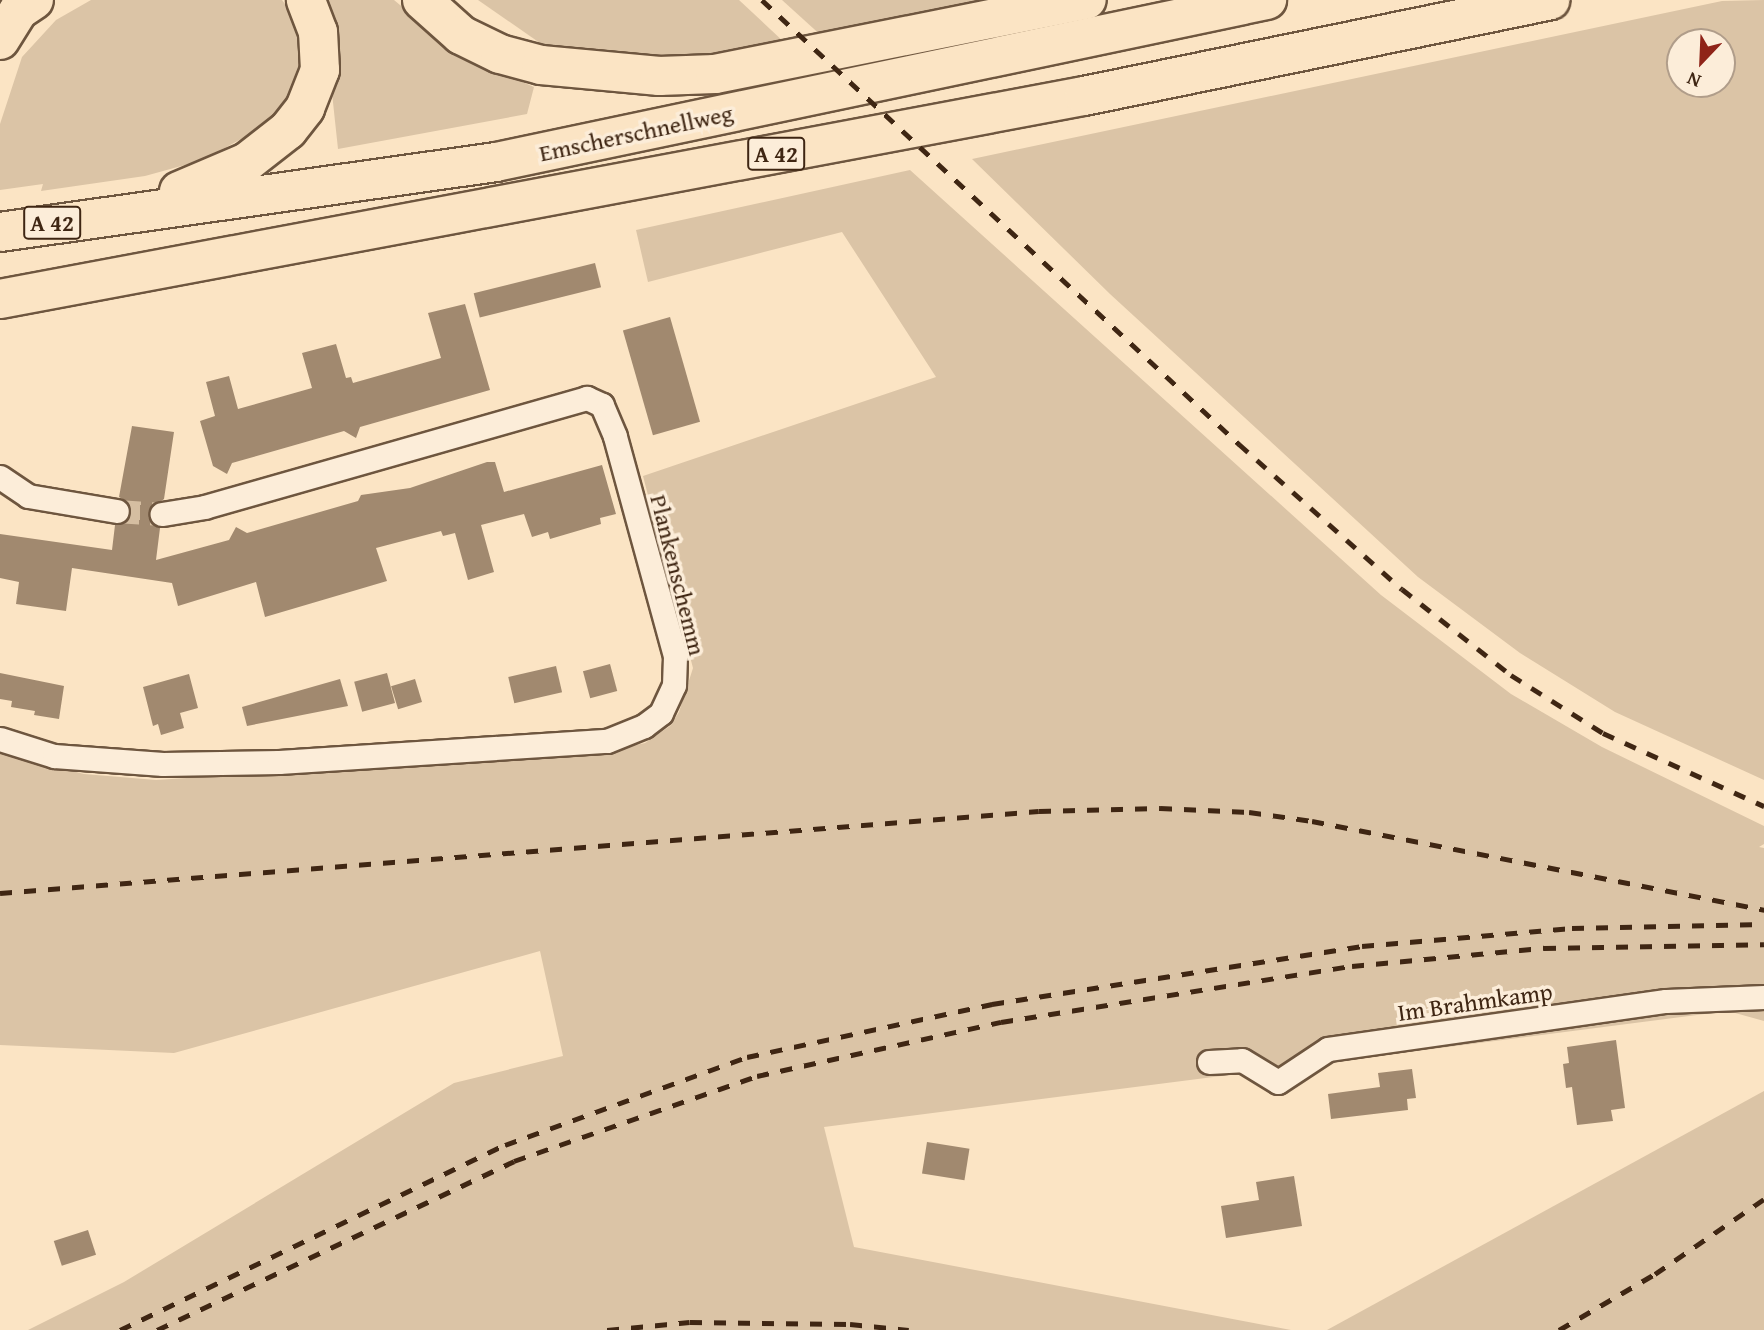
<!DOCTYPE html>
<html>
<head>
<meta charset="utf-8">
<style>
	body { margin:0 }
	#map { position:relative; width:1764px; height:1330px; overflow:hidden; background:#fbe4c4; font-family:"Gentium Book Plus",serif }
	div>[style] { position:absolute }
	.green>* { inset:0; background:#dbc4a6 }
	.building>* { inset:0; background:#a1896f; transform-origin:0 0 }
	.minor-tunnel>* { height:23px; margin-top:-11.5px; transform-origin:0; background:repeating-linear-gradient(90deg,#d5bea1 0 23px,transparent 0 34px) }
	.roads { filter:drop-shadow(2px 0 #6e563f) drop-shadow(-2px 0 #6e563f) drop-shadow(0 2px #6e563f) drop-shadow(0 -2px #6e563f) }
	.minor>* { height:23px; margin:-11.5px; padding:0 11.5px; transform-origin:11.5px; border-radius:11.5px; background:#fcedd9 }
	.motorway>* { height:38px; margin:-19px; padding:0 19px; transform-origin:19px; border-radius:19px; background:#fbe4c4 }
	.rail>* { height:5px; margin-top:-2.5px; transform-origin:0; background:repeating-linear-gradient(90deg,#3f2613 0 12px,transparent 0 24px) }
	span { translate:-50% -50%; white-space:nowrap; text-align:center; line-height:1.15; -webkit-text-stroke:7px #fcedd9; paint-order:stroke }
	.shield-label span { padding:2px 5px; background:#fcedd9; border:2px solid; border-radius:5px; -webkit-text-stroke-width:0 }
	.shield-label { font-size:23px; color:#3f2613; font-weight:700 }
	.street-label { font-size:24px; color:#3f2613 }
	.north { position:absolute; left:1666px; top:28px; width:70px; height:70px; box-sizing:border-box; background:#fcedd9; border:2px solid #b09d8a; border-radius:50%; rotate:203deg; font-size:19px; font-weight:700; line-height:28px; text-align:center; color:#3f2613 }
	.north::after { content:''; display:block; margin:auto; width:24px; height:32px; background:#8f2418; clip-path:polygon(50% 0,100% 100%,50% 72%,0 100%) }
</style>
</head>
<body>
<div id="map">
	<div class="green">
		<i style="clip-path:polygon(91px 0,282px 0,291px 12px,301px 49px,296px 84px,277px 114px,259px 129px,203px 160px,145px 176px,41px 191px,43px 184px,0 190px,0 124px,22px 57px,56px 20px)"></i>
		<i style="clip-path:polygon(322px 0,394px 0,460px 55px,534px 87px,527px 114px,338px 149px)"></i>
		<i style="clip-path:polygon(478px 0,739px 0,785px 43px,684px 64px,550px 50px)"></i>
		<i style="clip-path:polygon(782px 0,1017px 0,825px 39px)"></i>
		<i style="clip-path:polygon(evenodd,1764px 0,1764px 780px,1615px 712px,1520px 653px,1418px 577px,1110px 294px,972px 159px,1722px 1px,1764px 0,1680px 42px,1722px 42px,1722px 84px,1680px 84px,1680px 42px)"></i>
		<i style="clip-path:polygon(910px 170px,1381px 595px,1511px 694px,1602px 747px,1764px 826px,1764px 844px,1759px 847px,1764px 848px,1764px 1021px,1728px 1011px,824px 1127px,854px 1247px,1291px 1330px,28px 1330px,124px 1282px,454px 1083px,563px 1056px,540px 951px,174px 1053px,0 1045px,0 752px,84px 774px,156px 780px,609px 751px,645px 743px,670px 726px,679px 712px,693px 668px,643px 476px,936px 377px,842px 232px,648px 282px,636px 230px)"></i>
		<i style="clip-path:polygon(1764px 1091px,1764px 1330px,1327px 1330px)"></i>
	</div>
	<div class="building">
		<i style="left:595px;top:263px;width:25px;height:125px;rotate:76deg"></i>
		<i style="clip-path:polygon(465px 304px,490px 390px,360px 427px,356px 438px,344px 431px,232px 463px,227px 474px,213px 466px,200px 421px,215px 416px,206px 382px,229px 376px,238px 409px,312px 388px,302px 353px,336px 344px,346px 378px,351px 377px,353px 383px,441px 358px,428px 313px)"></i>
		<i style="left:670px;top:317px;width:109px;height:49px;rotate:74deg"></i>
		<i style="clip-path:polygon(132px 426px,174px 432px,164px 499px,149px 510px,151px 522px,160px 528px,156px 560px,229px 540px,236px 527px,247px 533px,358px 501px,361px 495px,410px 488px,487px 462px,495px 462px,504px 492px,602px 465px,616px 514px,600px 518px,601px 524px,550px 539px,548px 532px,532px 537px,524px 514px,481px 525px,494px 572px,468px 580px,455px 533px,443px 536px,441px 531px,376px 548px,387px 581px,265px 617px,256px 582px,178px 606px,172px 583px,72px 568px,66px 611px,16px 604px,19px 582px,0 578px,0 534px,112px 550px,115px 525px,127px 520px,131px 513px,126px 501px,119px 497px)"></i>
		<i style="left:610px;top:664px;width:28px;height:28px;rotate:75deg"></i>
		<i style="left:556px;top:666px;width:27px;height:49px;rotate:77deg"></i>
		<i style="clip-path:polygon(0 673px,64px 686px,59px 719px,34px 715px,35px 711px,11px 707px,12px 701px,0 699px)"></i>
		<i style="left:387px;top:673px;width:31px;height:34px;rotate:75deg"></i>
		<i style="clip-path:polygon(189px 674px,198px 708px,180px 713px,184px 728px,161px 735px,158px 724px,153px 726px,143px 687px)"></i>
		<i style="clip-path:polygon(340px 679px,348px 706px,247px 726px,242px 707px)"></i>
		<i style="left:415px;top:679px;width:24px;height:25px;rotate:73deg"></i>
		<i style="clip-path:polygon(1616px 1040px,1625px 1108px,1611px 1110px,1613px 1121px,1577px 1125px,1572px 1087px,1566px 1088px,1563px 1064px,1569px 1063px,1567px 1047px)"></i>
		<i style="clip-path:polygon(1412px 1069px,1416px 1098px,1407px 1099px,1408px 1110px,1331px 1119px,1328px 1094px,1380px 1087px,1378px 1073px)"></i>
		<i style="left:927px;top:1142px;width:43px;height:32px;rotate:9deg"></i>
		<i style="clip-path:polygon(1294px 1176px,1302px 1226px,1226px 1238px,1221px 1206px,1259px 1200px,1256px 1182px)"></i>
		<i style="left:88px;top:1230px;width:26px;height:36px;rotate:72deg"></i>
	</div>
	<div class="minor-tunnel">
		<i style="left:117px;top:511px;width:45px;rotate:3.8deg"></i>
	</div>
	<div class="roads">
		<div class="minor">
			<i style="left:0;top:477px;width:34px;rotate:34deg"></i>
			<i style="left:28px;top:496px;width:90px;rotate:9.6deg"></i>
			<i style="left:0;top:739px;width:57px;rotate:17.5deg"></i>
			<i style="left:54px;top:756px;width:109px;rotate:4.2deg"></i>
			<i style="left:163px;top:764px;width:116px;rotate:-1deg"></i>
			<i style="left:279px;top:762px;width:329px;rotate:-3.7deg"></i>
			<i style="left:607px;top:741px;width:40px;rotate:-22deg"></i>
			<i style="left:644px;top:726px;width:21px;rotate:-37deg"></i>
			<i style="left:661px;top:713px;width:31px;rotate:-65deg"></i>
			<i style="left:674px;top:685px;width:29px;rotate:-88deg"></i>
			<i style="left:675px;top:656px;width:228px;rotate:-105.3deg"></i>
			<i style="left:615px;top:436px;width:34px;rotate:-113deg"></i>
			<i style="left:602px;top:405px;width:17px;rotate:-155deg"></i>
			<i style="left:587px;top:398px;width:397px;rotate:164.1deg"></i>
			<i style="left:205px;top:507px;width:44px;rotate:170.8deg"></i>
			<i style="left:1209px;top:1062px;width:33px;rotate:-3deg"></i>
			<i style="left:1242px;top:1060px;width:42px;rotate:31.4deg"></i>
			<i style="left:1278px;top:1082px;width:60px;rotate:-33.4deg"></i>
			<i style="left:1328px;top:1049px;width:341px;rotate:-8.1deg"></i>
			<i style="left:1666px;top:1001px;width:98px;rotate:-2.3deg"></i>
		</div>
		<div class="motorway">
			<i style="left:422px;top:0;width:52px;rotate:41.9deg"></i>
			<i style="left:461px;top:35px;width:43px;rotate:26deg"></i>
			<i style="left:500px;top:54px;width:42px;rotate:15deg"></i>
			<i style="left:541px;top:65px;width:119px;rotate:5.3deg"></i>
			<i style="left:659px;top:76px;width:56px;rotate:-2deg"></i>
			<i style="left:715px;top:74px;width:379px;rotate:-11.3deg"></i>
			<i style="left:0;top:40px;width:36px;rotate:-58deg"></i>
			<i style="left:19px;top:10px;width:18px;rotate:-34deg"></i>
			<i style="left:179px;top:191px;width:74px;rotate:-23.1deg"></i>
			<i style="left:247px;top:162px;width:52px;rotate:-38deg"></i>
			<i style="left:288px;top:130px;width:28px;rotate:-52deg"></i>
			<i style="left:305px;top:108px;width:41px;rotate:-68.5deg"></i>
			<i style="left:320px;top:70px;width:38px;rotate:-93deg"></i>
			<i style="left:318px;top:32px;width:34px;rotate:-111deg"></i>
			<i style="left:0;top:232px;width:501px;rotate:-8.03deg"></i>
			<i style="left:496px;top:162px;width:788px;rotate:-11.87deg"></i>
			<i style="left:0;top:299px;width:1103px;rotate:-10.61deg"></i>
			<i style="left:1084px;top:96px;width:476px;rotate:-11.6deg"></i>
		</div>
	</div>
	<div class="rail">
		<i style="left:762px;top:0;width:652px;rotate:42.95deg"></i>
		<i style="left:1239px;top:444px;width:218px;rotate:41.7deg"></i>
		<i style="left:1402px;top:589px;width:139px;rotate:38.3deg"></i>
		<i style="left:1511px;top:675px;width:109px;rotate:32.2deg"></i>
		<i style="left:1603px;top:733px;width:177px;rotate:24.4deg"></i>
		<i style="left:0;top:893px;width:1042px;rotate:-4.51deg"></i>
		<i style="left:1039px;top:811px;width:121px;rotate:-1.4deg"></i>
		<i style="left:1160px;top:808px;width:89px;rotate:2.6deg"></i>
		<i style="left:1249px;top:812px;width:64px;rotate:8.1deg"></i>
		<i style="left:1312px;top:821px;width:461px;rotate:11.1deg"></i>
		<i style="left:120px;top:1330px;width:427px;rotate:-25.7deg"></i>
		<i style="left:505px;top:1145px;width:258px;rotate:-20deg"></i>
		<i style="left:747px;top:1057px;width:251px;rotate:-12.2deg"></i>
		<i style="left:992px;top:1004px;width:375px;rotate:-8.9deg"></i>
		<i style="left:1362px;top:946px;width:211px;rotate:-4.9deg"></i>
		<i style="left:1572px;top:928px;width:192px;rotate:-1.2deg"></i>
		<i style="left:157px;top:1330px;width:395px;rotate:-25.3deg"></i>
		<i style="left:514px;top:1161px;width:257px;rotate:-19.3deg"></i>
		<i style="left:757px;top:1076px;width:250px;rotate:-12.5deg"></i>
		<i style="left:1001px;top:1022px;width:355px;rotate:-9.1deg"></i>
		<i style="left:1352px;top:966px;width:193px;rotate:-5.4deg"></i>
		<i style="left:1544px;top:948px;width:220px;rotate:-1deg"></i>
		<i style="left:607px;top:1330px;width:83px;rotate:-5.5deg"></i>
		<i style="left:690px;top:1322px;width:160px;rotate:0.7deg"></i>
		<i style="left:850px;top:1324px;width:59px;rotate:5.8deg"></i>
		<i style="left:1559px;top:1330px;width:111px;rotate:-30.3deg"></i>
		<i style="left:1655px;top:1274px;width:132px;rotate:-34.5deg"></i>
	</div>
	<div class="shield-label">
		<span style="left:776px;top:154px">A 42</span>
		<span style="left:52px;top:223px">A 42</span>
	</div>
	<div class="street-label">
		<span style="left:636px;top:133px;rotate:-12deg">Emscherschnellweg</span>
		<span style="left:678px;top:575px;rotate:76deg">Plankenschemm</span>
		<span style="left:1475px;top:1002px;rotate:-8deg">Im Brahmkamp</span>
	</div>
	<div class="north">N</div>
</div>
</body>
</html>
